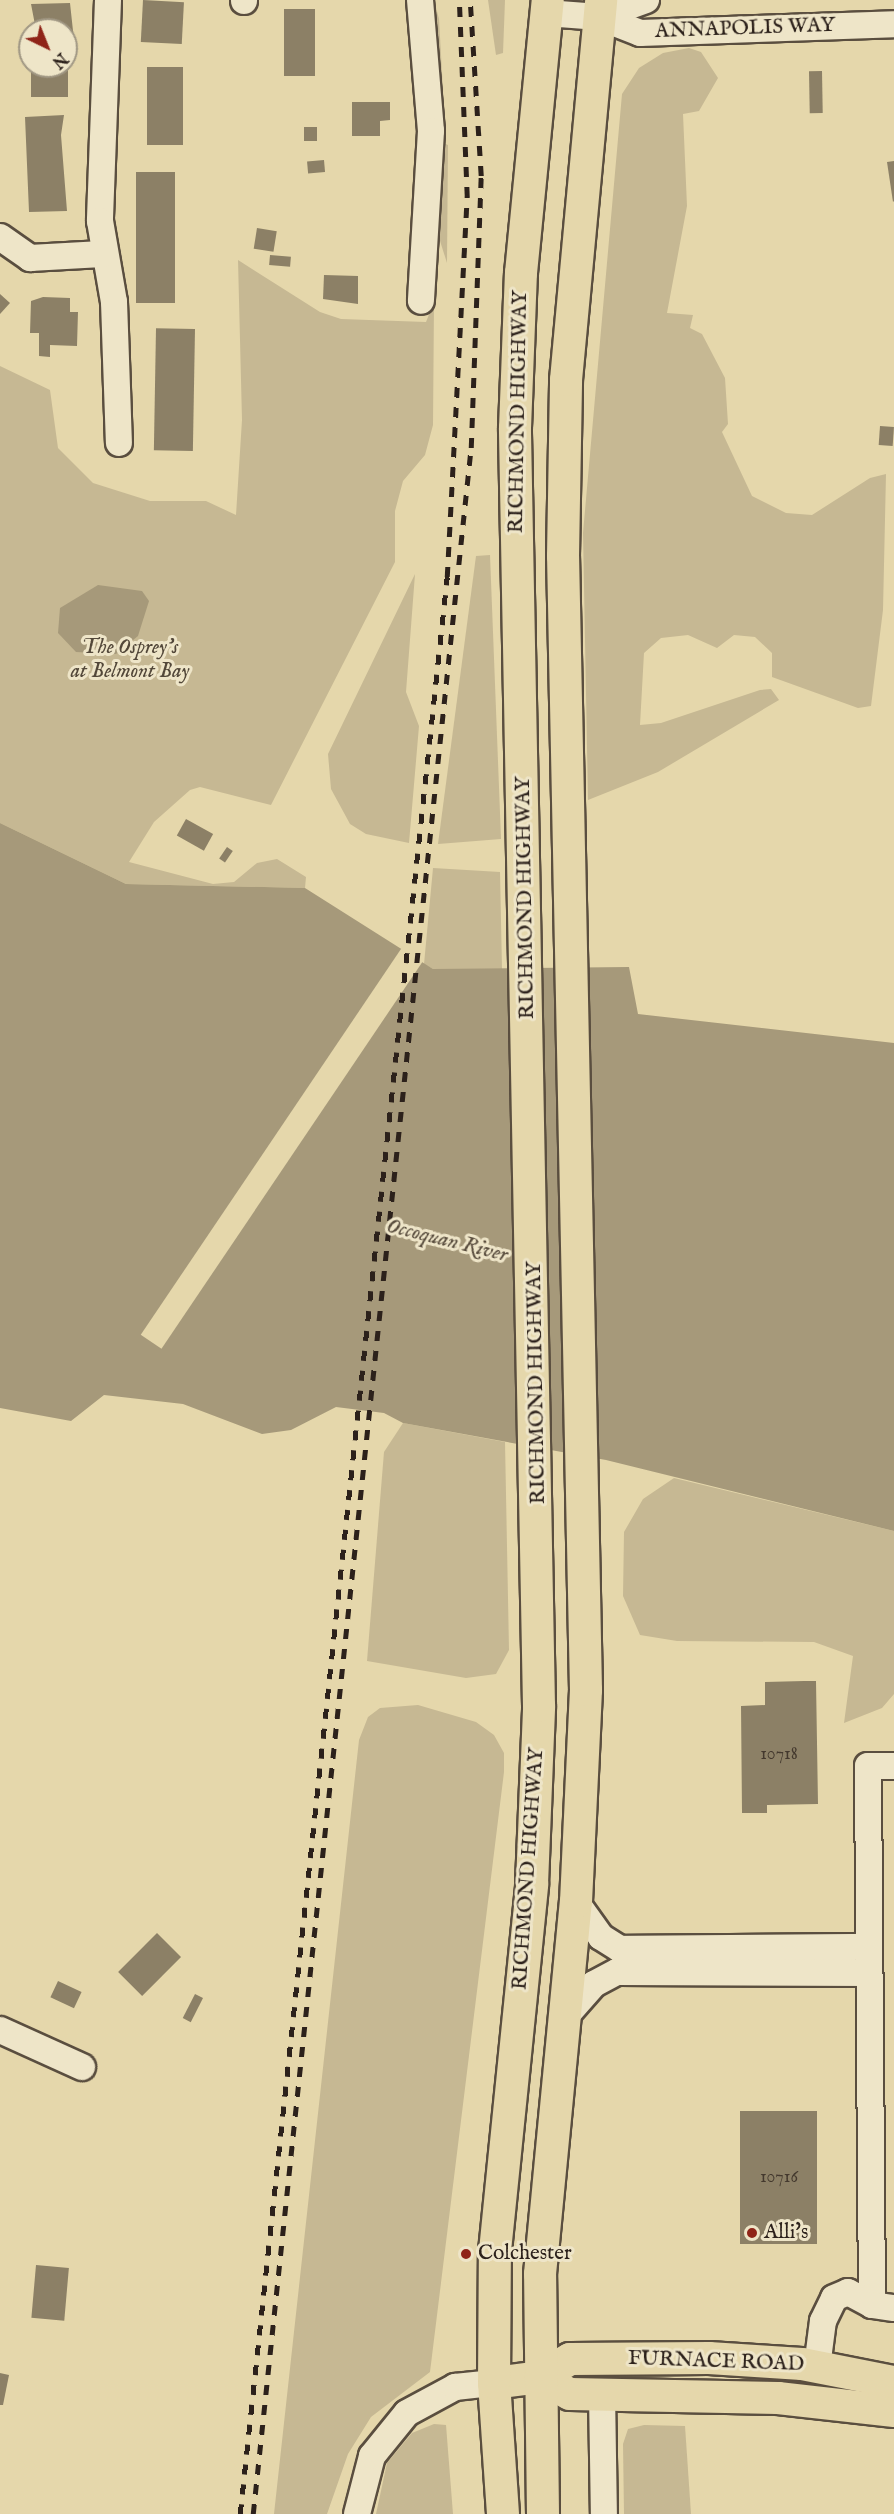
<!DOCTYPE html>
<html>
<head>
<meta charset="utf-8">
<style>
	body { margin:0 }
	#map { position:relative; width:894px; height:2514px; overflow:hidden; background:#e5d7ab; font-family:"IM FELL English",serif }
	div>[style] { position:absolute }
	.green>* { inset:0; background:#c6b893 }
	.water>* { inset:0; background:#a6997a }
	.pier>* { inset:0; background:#e5d7ab; transform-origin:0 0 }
	.building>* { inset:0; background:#8c8066; transform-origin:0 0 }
	.roads { filter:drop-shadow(2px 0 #5a4e3f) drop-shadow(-2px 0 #5a4e3f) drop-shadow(0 2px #5a4e3f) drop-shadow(0 -2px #5a4e3f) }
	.minor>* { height:26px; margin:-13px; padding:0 13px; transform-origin:13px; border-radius:13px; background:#eee5c8 }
	.major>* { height:32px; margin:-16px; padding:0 16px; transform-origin:16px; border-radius:16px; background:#e5d7ab }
	.rail>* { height:4.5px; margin-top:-2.25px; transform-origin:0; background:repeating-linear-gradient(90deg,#2c211b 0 10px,transparent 0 20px) }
	.dots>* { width:16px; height:16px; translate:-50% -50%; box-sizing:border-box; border:3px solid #eee5c8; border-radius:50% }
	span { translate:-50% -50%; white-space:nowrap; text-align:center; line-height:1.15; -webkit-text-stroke:6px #eee5c8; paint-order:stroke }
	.number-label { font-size:18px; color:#44392e }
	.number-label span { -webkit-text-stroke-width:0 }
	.street-label { font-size:21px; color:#2c211b }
	.park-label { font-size:21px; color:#524739; font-style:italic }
	.poi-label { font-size:21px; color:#2c211b }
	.left { translate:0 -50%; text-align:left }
	.water-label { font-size:22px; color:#574b3c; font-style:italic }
	.north { position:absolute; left:18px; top:18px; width:60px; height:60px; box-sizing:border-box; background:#eee5c8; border:2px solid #a09783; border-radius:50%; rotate:137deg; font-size:16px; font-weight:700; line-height:24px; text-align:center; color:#2c211b }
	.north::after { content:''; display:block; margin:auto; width:21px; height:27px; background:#8f2418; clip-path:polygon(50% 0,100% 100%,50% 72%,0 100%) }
</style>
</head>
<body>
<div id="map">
	<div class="green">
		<i style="clip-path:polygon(434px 0,439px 19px,443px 91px,438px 91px)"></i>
		<i style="clip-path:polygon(488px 0,505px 0,503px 53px,496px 55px)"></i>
		<i style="clip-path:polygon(689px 48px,701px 52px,718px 78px,699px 111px,683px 114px,687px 206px,667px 313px,693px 315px,690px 328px,702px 334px,725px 378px,728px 424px,722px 432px,752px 496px,786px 513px,812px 515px,870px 478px,886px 474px,883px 610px,871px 706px,858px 708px,772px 677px,772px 653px,755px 637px,734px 635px,717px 648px,688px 635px,661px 638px,644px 653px,640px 725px,661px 723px,760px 690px,771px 689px,779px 700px,658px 772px,588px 800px,583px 533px,622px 94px,639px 68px,663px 53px)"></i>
		<i style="clip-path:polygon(441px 142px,448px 145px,447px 263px,435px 225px)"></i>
		<i style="clip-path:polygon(238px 260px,320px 312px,341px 319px,426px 322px,434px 302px,433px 425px,425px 455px,403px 481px,395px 511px,395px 562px,271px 805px,200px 787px,190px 790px,154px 822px,129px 862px,213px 884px,234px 882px,257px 863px,277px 859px,306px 877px,305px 888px,126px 884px,0 823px,0 366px,50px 390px,58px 448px,93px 483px,150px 501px,206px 501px,236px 515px,242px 420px)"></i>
		<i style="clip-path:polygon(490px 555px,501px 839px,438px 844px,476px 556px)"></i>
		<i style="clip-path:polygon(415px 574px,406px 692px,419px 726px,409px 843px,366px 834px,350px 824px,331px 789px,328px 754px)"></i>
		<i style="clip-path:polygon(433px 868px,500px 872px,502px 969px,433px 969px,424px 964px)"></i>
		<i style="clip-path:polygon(403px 1423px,505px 1442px,509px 1650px,496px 1674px,466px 1678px,367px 1661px,384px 1452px)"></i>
		<i style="clip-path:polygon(674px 1478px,894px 1531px,894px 1694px,882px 1708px,844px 1723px,853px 1656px,814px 1642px,677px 1641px,640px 1635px,623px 1596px,624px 1532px,643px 1499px)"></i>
		<i style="clip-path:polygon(418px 1705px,476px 1722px,494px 1735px,504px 1753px,504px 1772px,430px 2372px,371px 2417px,348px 2454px,327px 2514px,274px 2514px,359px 1740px,368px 1717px,380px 1708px)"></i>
		<i style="clip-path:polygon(434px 2424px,446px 2425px,453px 2514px,376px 2514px,387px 2463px,412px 2433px)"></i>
		<i style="clip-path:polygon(644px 2425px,685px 2426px,691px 2514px,624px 2514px,623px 2444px,628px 2429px)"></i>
	</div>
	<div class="water">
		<i style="clip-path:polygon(98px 585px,142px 591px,149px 601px,138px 636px,116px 654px,76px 652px,58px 633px,60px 608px)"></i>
		<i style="clip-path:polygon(0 823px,126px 884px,305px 888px,433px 969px,629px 967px,638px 1014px,894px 1043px,894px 1531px,606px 1460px,403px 1423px,384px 1413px,336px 1407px,291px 1430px,262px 1434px,183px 1404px,104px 1395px,71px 1421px,0 1408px)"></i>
	</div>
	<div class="pier">
		<i style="left:403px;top:946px;width:25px;height:469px;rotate:34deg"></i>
	</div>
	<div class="building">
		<i style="left:143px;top:0;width:41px;height:42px;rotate:3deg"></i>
		<i style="clip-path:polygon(70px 3px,74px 40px,71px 59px,66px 59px,66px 30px,36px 30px,31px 4px)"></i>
		<i style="left:284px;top:9px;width:31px;height:67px"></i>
		<i style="left:31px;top:66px;width:37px;height:31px"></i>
		<i style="left:147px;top:67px;width:36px;height:78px"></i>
		<i style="left:822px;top:71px;width:42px;height:13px;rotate:89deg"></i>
		<i style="clip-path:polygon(352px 102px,390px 102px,390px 120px,380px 121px,380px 136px,352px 136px)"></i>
		<i style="clip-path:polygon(64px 115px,61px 135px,67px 211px,29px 212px,25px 117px)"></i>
		<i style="left:304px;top:127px;width:13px;height:14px"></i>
		<i style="left:324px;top:160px;width:12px;height:17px;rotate:85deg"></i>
		<i style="clip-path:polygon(894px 161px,894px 201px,893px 202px,887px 162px)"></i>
		<i style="left:136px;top:172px;width:39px;height:131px"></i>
		<i style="left:257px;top:228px;width:20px;height:21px;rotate:9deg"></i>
		<i style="left:270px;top:255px;width:21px;height:10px;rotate:5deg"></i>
		<i style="clip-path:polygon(324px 275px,358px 276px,358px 304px,323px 299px)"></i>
		<i style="clip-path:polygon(0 294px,10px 303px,0 314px)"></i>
		<i style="clip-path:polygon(43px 297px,70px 298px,70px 312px,78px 312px,77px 346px,50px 345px,50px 357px,39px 356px,39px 333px,30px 333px,31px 301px)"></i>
		<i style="left:195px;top:329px;width:122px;height:39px;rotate:91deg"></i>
		<i style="left:880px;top:426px;width:14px;height:19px;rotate:4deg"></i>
		<i style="left:186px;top:819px;width:31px;height:19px;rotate:29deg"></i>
		<i style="left:227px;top:847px;width:7px;height:14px;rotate:34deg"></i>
		<i style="clip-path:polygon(804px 1681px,816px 1681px,818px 1804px,767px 1805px,767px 1813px,742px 1813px,741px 1706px,765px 1705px,765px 1682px)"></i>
		<i style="left:157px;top:1933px;width:34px;height:55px;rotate:45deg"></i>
		<i style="left:58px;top:1981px;width:26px;height:18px;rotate:25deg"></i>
		<i style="left:195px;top:1994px;width:9px;height:27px;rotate:27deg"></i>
		<i style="left:817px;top:2111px;width:133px;height:77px;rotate:90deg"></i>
		<i style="left:36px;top:2265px;width:33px;height:53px;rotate:5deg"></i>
		<i style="clip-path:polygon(0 2373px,9px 2375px,3px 2405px,0 2405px)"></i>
	</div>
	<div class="roads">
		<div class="minor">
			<i style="left:108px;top:0;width:221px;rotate:92.1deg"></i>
			<i style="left:100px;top:221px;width:82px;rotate:80.2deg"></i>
			<i style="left:114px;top:302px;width:141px;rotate:88deg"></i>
			<i style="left:244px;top:0;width:1px;rotate:90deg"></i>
			<i style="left:420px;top:0;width:131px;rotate:85.2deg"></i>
			<i style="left:431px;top:131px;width:170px;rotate:93.4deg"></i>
			<i style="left:546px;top:13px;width:53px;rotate:4.3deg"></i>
			<i style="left:599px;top:17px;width:44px;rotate:21.3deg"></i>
			<i style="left:640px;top:33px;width:254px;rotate:-2deg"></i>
			<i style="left:599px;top:17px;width:50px;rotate:-19.9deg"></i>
			<i style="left:0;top:237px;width:37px;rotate:35deg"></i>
			<i style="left:30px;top:258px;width:72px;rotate:-3.2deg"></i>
			<i style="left:576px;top:1902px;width:43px;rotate:54.5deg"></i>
			<i style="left:601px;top:1937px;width:22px;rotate:32deg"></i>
			<i style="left:620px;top:1949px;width:249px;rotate:-0.5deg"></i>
			<i style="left:565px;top:2017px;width:44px;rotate:-48.7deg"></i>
			<i style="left:594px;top:1984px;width:26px;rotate:-28deg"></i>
			<i style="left:617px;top:1972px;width:252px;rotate:0.2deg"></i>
			<i style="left:0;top:2030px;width:90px;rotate:24.3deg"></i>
			<i style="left:872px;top:2305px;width:539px;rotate:-90.43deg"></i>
			<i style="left:868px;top:1766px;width:26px"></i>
			<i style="left:817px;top:2367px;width:46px;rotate:-82.6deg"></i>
			<i style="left:823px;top:2321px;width:25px;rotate:-64deg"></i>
			<i style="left:834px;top:2298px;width:15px;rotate:-23deg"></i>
			<i style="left:848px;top:2292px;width:27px;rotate:28deg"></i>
			<i style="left:872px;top:2305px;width:22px;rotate:8deg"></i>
			<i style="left:602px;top:2393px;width:121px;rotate:89.1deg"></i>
			<i style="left:357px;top:2514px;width:60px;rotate:-75.5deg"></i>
			<i style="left:372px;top:2456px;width:55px;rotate:-50.9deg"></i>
			<i style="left:407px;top:2413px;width:55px;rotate:-28.4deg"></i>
			<i style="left:455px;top:2387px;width:39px;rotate:-6deg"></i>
		</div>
		<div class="major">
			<i style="left:540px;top:2377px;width:34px;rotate:30deg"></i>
			<i style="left:570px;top:2394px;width:208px;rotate:1.1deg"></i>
			<i style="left:778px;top:2398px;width:117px;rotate:6.4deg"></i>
			<i style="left:494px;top:2383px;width:46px;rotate:-7.4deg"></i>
			<i style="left:540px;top:2377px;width:35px;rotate:-31deg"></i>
			<i style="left:570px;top:2359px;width:139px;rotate:-0.4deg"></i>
			<i style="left:709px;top:2358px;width:93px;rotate:3.7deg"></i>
			<i style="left:802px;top:2364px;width:94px;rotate:11.1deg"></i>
			<i style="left:503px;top:2514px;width:131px;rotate:-93.9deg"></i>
			<i style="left:494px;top:2383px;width:132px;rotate:-89.6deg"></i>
			<i style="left:495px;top:2251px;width:369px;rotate:-84.2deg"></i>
			<i style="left:532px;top:1884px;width:178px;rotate:-87.7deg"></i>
			<i style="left:539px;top:1706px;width:1278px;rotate:-91.08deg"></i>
			<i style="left:515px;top:428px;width:155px;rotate:-87.8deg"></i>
			<i style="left:521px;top:273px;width:274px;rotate:-84.4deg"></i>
			<i style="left:543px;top:2514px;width:240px;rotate:-90.7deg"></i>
			<i style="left:540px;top:2274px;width:374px;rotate:-84.5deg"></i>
			<i style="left:576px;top:1902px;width:212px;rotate:-87.3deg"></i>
			<i style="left:586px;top:1690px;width:1134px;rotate:-91.16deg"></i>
			<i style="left:563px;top:556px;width:176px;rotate:-89deg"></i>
			<i style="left:566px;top:380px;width:382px;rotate:-84.7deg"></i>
		</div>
	</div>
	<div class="rail">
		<i style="left:240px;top:2514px;width:1948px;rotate:-83.9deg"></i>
		<i style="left:447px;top:577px;width:381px;rotate:-87deg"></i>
		<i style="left:467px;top:197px;width:197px;rotate:-92.3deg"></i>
		<i style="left:253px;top:2514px;width:2077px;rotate:-83.98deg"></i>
		<i style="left:471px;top:448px;width:272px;rotate:-87.9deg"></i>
		<i style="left:481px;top:176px;width:176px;rotate:-93.6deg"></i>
	</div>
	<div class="dots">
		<i style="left:752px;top:2233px;background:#8f2418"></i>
		<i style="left:466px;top:2254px;background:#8f2418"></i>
	</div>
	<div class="number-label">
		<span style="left:779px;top:1755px">10718</span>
		<span style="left:779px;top:2178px">10716</span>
	</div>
	<div class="street-label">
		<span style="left:745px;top:29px;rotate:-2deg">ANNAPOLIS WAY</span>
		<span style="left:519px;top:412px;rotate:-89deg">RICHMOND HIGHWAY</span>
		<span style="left:526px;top:898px;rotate:-91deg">RICHMOND HIGHWAY</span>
		<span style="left:537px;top:1383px;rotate:-91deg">RICHMOND HIGHWAY</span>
		<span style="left:529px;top:1869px;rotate:-86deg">RICHMOND HIGHWAY</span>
		<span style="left:716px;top:2362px;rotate:2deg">FURNACE ROAD</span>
	</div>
	<div class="park-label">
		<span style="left:130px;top:660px">The Osprey's<br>at Belmont Bay</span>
	</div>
	<div class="poi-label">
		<span class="left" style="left:764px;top:2233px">Alli's</span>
		<span class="left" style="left:478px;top:2254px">Colchester</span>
	</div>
	<div class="water-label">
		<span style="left:447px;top:1241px;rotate:14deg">Occoquan River</span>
	</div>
	<div class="north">N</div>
</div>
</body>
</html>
